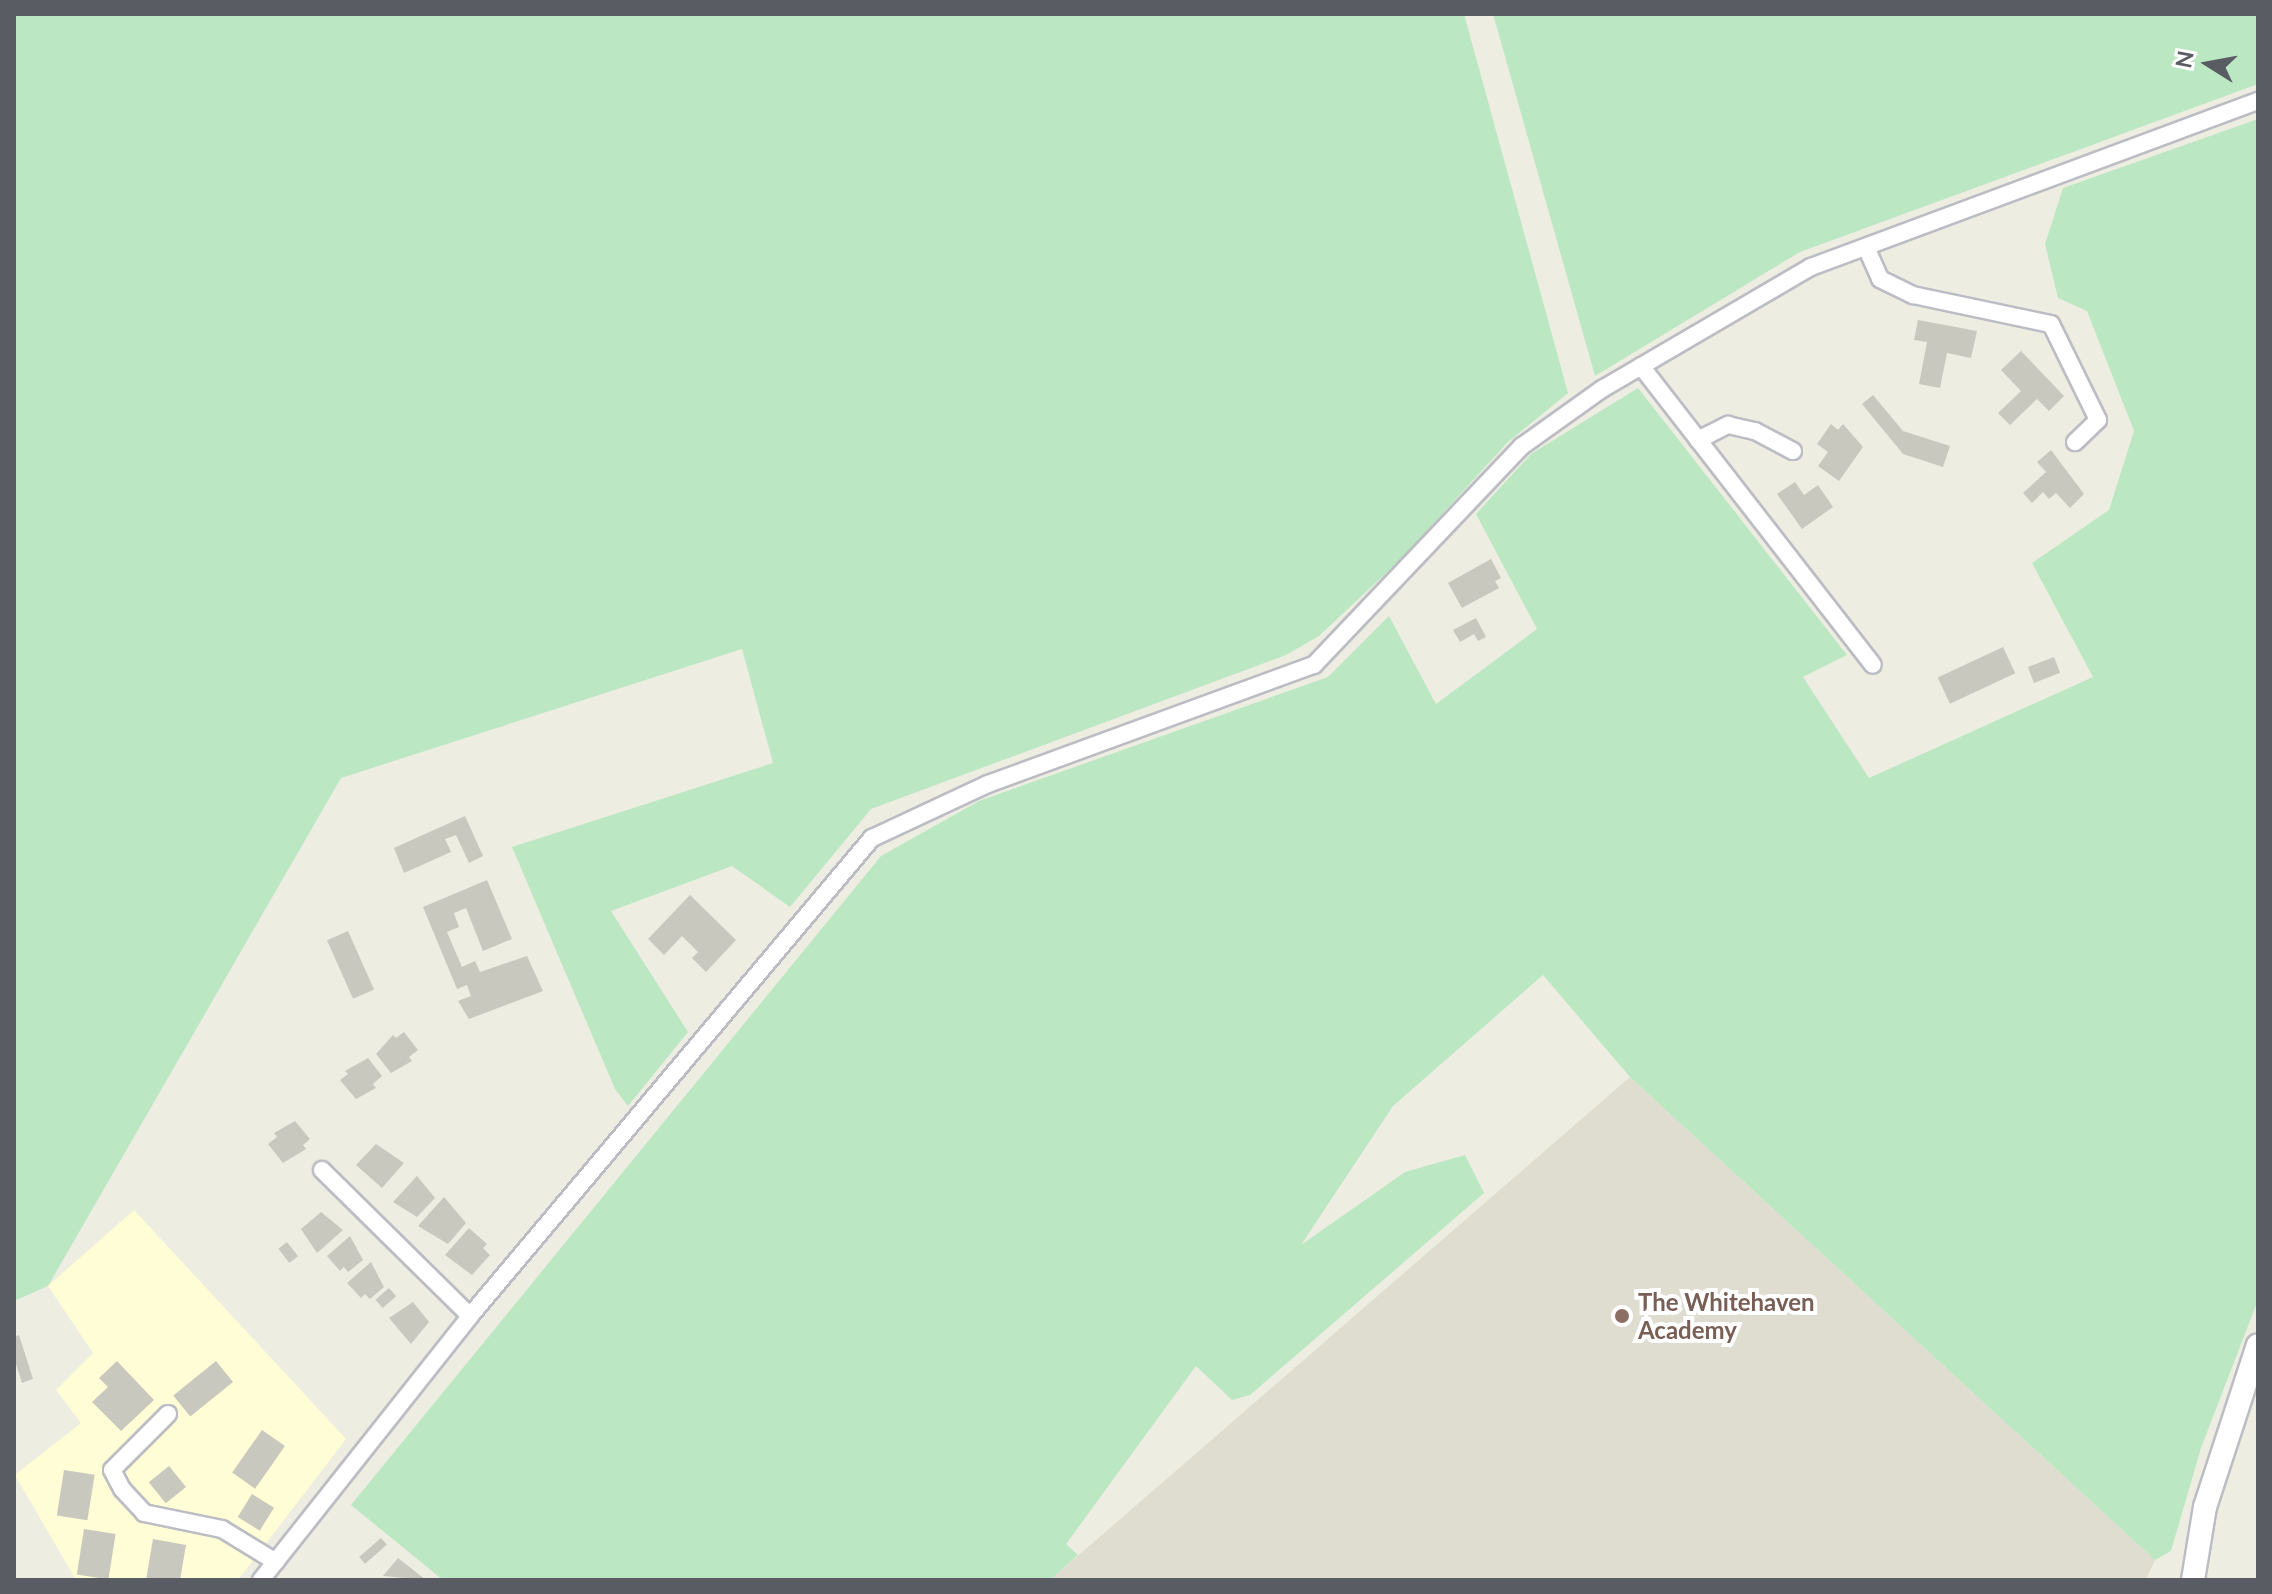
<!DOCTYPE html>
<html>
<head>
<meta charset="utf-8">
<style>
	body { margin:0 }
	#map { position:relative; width:2272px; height:1594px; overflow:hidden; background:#eeede1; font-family:Lato,sans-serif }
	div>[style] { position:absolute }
	.commercial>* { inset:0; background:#fffdd5 }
	.education>* { inset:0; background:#deddd0 }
	.green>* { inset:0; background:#bbe8c3 }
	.building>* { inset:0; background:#c9c8be; transform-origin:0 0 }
	.roads { filter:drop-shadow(2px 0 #bcbdc4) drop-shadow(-2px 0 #bcbdc4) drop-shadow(0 2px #bcbdc4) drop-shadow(0 -2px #bcbdc4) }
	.street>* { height:16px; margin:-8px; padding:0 8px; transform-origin:8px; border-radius:8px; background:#fff }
	.secondary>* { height:22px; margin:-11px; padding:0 11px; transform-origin:11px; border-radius:11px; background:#fff }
	.dots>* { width:22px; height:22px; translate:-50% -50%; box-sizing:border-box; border:4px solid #fff; border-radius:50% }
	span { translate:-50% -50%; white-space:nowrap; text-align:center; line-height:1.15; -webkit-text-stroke:8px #fff; paint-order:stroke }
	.education-label { font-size:24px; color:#785e54; font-weight:700 }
	.left { translate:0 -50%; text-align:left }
	.frame { position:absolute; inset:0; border:16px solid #5a5c63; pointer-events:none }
	.north { position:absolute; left:2168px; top:24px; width:80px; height:80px; -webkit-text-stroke:6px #fff; paint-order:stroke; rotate:281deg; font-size:22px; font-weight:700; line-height:32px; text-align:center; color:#5a5c63 }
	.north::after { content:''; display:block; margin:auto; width:28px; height:36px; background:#5a5c63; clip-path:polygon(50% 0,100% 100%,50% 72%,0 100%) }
</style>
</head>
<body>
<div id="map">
	<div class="commercial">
		<i style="clip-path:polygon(134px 1210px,346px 1439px,238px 1580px,76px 1580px,15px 1475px,81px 1423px,56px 1390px,93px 1353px,48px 1286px)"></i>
	</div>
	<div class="education">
		<i style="clip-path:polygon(1630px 1077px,2155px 1560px,2146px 1580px,1050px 1580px)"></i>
	</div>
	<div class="green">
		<i style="clip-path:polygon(14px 14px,1464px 14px,1568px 393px,1508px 442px,1401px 559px,1319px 636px,1286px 655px,871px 809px,790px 907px,732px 866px,611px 911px,688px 1032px,628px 1106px,615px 1089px,512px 847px,773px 763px,742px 649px,341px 778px,48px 1286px,14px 1301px)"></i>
		<i style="clip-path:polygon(1493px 14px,2258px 14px,2258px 84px,1800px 252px,1595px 376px)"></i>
		<i style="clip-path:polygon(2258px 119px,2258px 1300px,2201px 1448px,2171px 1551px,2155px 1560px,1630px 1077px,1543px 975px,1393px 1106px,1301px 1245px,1405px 1172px,1465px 1155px,1484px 1193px,1250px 1395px,1232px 1400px,1196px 1366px,1066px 1544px,1078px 1555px,1050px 1580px,443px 1580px,351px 1505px,881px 856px,979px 801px,1328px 677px,1389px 616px,1436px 704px,1537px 629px,1476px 514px,1531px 454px,1638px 388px,1847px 655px,1803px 677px,1869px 778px,2093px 677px,2032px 563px,2109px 510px,2134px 431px,2087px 311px,2058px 298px,2045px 244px,2063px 188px)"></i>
	</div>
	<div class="building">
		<i style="clip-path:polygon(1918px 320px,1977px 331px,1971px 358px,1947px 353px,1940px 388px,1919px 384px,1927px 342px,1914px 340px)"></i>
		<i style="clip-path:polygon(2021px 351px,2064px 396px,2049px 411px,2037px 399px,2010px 425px,1998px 413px,2021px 391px,2001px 370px)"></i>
		<i style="clip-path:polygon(1873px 395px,1903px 431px,1950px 446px,1943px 467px,1903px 454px,1862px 404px)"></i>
		<i style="clip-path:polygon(1831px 424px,1838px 430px,1843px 424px,1863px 447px,1839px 481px,1818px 466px,1828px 452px,1817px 444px)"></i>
		<i style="clip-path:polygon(2051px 450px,2084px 494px,2070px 508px,2056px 493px,2049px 499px,2043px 492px,2032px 503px,2023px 493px,2046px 472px,2037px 462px)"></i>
		<i style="clip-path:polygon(1795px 482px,1804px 495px,1818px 485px,1833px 507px,1802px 529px,1777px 494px)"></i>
		<i style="clip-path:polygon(1491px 559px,1501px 578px,1495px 581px,1499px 588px,1462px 608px,1448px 583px)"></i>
		<i style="clip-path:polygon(1476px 618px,1486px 637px,1478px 641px,1474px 634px,1460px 642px,1453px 630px)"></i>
		<i style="left:2003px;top:647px;width:29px;height:72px;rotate:65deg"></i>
		<i style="left:2054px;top:657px;width:17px;height:28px;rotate:69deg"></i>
		<i style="clip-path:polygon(465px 816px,483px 856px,469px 863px,456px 835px,445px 839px,451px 852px,404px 873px,394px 848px)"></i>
		<i style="clip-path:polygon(487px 880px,512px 939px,483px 951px,466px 908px,454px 913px,459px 927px,447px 932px,462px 967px,475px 961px,480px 972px,527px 956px,543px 991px,469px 1019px,458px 1001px,471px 996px,467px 985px,457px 989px,423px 907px)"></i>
		<i style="clip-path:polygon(690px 895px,736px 940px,706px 972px,692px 958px,698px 952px,682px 936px,664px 955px,648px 939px)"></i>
		<i style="left:348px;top:931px;width:64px;height:23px;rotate:66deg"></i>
		<i style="clip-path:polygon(404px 1032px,418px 1050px,409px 1057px,412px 1061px,391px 1073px,376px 1054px,393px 1035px,396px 1038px)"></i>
		<i style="clip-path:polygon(368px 1058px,382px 1076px,373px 1084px,376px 1088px,356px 1099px,340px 1080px,348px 1074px,345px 1071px)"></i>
		<i style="clip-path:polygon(295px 1121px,310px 1139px,303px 1145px,306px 1149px,283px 1163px,268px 1144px,277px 1137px,274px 1133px)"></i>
		<i style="clip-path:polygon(376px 1144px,404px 1163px,382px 1188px,356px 1165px)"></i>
		<i style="clip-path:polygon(417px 1176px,435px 1198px,417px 1217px,393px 1202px)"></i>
		<i style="clip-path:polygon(444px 1197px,466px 1223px,448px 1244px,418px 1226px)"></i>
		<i style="clip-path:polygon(321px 1212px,343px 1230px,317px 1253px,301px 1229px)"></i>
		<i style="clip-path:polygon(469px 1228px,487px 1244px,483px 1248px,490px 1255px,472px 1275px,445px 1255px)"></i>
		<i style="clip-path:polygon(350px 1236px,363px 1260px,348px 1272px,344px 1267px,340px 1271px,327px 1256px)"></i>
		<i style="left:287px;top:1242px;width:18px;height:11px;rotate:52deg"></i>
		<i style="clip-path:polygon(371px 1262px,384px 1287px,370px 1299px,365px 1294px,361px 1298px,347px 1283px)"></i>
		<i style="left:389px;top:1288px;width:11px;height:18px;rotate:49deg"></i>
		<i style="clip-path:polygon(413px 1302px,429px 1322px,411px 1344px,389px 1318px)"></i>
		<i style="clip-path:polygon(19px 1335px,33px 1379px,22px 1383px,14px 1358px,14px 1337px)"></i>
		<i style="clip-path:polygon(117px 1361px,154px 1400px,121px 1431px,92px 1402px,108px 1387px,99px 1378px)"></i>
		<i style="left:216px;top:1361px;width:27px;height:55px;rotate:51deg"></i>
		<i style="left:262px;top:1430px;width:28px;height:52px;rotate:35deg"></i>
		<i style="left:169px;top:1466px;width:27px;height:26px;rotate:51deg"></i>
		<i style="left:64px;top:1470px;width:31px;height:46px;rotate:9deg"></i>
		<i style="left:252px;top:1494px;width:26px;height:27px;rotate:32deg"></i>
		<i style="left:84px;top:1529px;width:32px;height:46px;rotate:9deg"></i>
		<i style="left:381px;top:1538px;width:9px;height:29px;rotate:49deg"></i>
		<i style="clip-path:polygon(153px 1539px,186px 1545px,180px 1580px,146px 1580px)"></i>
		<i style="clip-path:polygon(398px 1558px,426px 1580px,383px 1576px)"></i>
	</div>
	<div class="roads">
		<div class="street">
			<i style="left:1866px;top:247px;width:35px;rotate:66deg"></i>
			<i style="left:1880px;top:279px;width:37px;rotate:26deg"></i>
			<i style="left:1913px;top:295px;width:141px;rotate:11.9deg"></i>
			<i style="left:2051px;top:324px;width:107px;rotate:63.9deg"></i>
			<i style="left:2098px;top:420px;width:32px;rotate:136deg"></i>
			<i style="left:1641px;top:366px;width:378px;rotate:52.2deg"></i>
			<i style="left:1698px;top:440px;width:34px;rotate:-27deg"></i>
			<i style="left:1728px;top:425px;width:28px;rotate:13deg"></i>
			<i style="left:1755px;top:431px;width:43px;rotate:27.8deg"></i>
			<i style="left:322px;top:1170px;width:208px;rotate:44.6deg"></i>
			<i style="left:168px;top:1414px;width:79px;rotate:135deg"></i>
			<i style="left:112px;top:1470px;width:21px;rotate:62deg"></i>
			<i style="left:122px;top:1489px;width:33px;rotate:47deg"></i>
			<i style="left:144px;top:1513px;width:80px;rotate:11.6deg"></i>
			<i style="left:222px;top:1529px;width:63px;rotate:31.4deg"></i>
			<i style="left:261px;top:1580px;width:337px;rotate:-51.6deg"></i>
			<i style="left:470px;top:1316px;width:625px;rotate:-49.94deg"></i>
			<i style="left:872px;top:838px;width:128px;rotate:-25deg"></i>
			<i style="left:988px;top:784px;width:347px;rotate:-20.1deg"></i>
			<i style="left:1314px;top:665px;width:302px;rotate:-46.5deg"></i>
			<i style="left:1522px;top:446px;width:98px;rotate:-35.5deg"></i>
			<i style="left:1602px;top:389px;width:242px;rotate:-30.3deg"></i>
			<i style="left:1811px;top:267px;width:477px;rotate:-20.4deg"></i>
		</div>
		<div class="secondary">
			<i style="left:2193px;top:1580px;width:74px;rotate:-80.7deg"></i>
			<i style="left:2205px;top:1507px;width:170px;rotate:-71.9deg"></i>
		</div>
	</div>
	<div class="dots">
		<i style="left:1622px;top:1316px;background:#8d6e63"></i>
	</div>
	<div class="education-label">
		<span class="left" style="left:1638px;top:1316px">The Whitehaven<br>Academy</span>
	</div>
	<div class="frame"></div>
	<div class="north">N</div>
</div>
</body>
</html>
